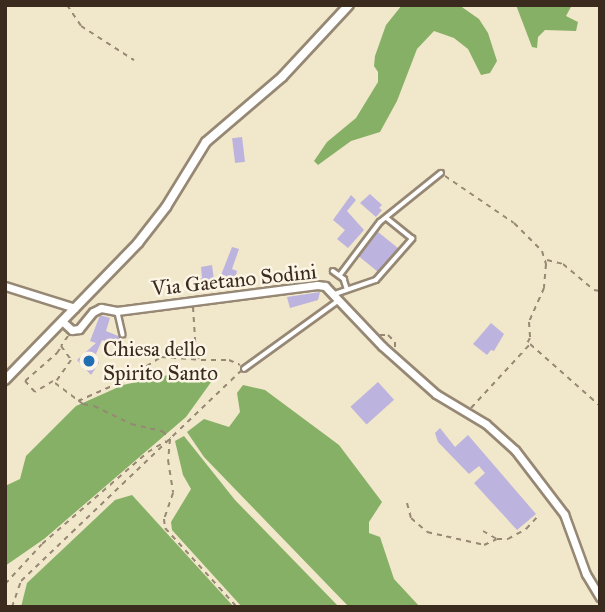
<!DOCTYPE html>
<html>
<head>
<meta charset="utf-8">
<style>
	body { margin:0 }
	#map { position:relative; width:605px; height:612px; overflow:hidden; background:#f1e7ca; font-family:"IM FELL Great Primer",serif }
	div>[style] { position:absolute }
	.forest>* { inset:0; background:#86b066 }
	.building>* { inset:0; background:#bcb3de; transform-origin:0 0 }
	.path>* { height:2px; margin-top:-1px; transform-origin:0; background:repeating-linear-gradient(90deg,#968874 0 5px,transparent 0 10px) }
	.roads { filter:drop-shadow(2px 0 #968874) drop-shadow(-2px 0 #968874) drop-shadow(0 2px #968874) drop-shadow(0 -2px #968874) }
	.service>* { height:3.5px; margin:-1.75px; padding:0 1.75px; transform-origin:1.75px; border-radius:1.75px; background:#fff }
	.minor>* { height:7px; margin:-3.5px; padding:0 3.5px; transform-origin:3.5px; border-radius:3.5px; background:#fff }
	.tertiary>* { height:8px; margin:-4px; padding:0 4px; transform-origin:4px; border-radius:4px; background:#fff }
	.dots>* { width:19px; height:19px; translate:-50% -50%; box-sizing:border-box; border:4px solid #fcf5e5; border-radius:50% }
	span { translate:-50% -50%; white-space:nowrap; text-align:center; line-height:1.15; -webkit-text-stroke:5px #fcf5e5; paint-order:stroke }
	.street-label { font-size:21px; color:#3b2a1e }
	.poi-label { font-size:21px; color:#3b2a1e }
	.left { translate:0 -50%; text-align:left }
	.frame { position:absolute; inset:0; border:7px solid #3b2a1e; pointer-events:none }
</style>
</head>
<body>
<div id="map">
	<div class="forest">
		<i style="clip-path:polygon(402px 5px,459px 5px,479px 19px,488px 33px,497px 61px,490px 73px,481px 75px,468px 49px,454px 38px,434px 31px,417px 49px,397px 101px,380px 132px,351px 141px,318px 165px,314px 161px,327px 142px,356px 118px,378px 82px,378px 72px,374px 66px,375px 56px,386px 25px)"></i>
		<i style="clip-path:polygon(516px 5px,572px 5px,566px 16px,578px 22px,576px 31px,545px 30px,538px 37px,537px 48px,532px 47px)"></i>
		<i style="clip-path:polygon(204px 367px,214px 378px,186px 417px,44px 539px,5px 566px,5px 486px,20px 479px,26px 456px,76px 406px,123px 385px)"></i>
		<i style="clip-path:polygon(243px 385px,265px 390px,339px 445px,382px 502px,369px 522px,369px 533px,380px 537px,394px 579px,420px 607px,349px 607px,204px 457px,187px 432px,204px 419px,229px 427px,240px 412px,237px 393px)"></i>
		<i style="clip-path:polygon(184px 436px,235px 500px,339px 607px,242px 607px,172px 530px,171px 522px,191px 489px,183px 475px,175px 441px)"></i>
		<i style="clip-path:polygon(132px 495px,234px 607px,21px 607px,27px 583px,115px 500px)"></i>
	</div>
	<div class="building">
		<i style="left:242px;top:137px;width:25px;height:10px;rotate:83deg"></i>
		<i style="clip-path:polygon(370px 194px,382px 205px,379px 208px,382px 210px,376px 217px,360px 203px)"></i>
		<i style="clip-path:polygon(351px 195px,356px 200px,347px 211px,364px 230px,348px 248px,337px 239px,345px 230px,333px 220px)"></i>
		<i style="left:378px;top:232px;width:26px;height:31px;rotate:39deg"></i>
		<i style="clip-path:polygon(232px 247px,239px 249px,232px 269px,237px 271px,235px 279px,221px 275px)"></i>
		<i style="clip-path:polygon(212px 265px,215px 288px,197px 291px,195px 279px,202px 278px,201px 267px)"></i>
		<i style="clip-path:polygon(320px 292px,318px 300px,290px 308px,287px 297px)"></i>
		<i style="clip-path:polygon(100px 315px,110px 318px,106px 331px,123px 338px,121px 346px,102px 340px,96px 354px,99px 363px,91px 375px,77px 360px,96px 343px,90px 341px)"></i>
		<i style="clip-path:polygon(491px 323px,504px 334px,494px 351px,491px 350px,487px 355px,473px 344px)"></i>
		<i style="left:378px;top:382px;width:24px;height:37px;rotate:48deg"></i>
		<i style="clip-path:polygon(440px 428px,455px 447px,468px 435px,536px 514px,517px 530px,474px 483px,485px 473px,479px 466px,469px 474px,438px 442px,435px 433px)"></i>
	</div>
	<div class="path">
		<i style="left:67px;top:5px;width:25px;rotate:56deg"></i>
		<i style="left:81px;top:26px;width:63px;rotate:32.7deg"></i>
		<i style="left:445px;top:176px;width:83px;rotate:34.3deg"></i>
		<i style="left:514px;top:223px;width:40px;rotate:45deg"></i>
		<i style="left:542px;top:251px;width:14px;rotate:73deg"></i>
		<i style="left:546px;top:264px;width:24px;rotate:95deg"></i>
		<i style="left:544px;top:288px;width:37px;rotate:114deg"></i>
		<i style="left:529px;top:322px;width:16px;rotate:86deg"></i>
		<i style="left:530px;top:338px;width:8px;rotate:120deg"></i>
		<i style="left:547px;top:260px;width:16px;rotate:14deg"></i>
		<i style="left:563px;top:264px;width:40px;rotate:40deg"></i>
		<i style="left:594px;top:290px;width:6px;rotate:9deg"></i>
		<i style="left:193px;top:307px;width:48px;rotate:86.4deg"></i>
		<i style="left:196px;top:355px;width:7px;rotate:45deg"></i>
		<i style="left:201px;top:360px;width:28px"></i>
		<i style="left:229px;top:360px;width:12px;rotate:24deg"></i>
		<i style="left:380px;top:335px;width:8px"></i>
		<i style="left:388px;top:335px;width:10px;rotate:45deg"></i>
		<i style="left:395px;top:342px;width:8px;rotate:90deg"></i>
		<i style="left:68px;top:336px;width:12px;rotate:125deg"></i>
		<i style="left:61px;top:346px;width:17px;rotate:54deg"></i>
		<i style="left:71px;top:360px;width:28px;rotate:125deg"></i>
		<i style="left:55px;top:383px;width:35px;rotate:37deg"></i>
		<i style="left:83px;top:404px;width:11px;rotate:10deg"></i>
		<i style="left:94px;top:406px;width:41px;rotate:25.9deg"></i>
		<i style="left:131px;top:424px;width:32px;rotate:13deg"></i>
		<i style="left:162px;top:431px;width:11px;rotate:41deg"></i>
		<i style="left:53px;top:381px;width:21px;rotate:149deg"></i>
		<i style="left:35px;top:392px;width:15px;rotate:-132deg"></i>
		<i style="left:25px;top:381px;width:43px;rotate:-41.2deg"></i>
		<i style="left:57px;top:353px;width:7px;rotate:-56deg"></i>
		<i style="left:78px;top:401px;width:47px;rotate:-23.8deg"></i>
		<i style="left:121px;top:382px;width:47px;rotate:-32deg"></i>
		<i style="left:161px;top:357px;width:39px;rotate:4deg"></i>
		<i style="left:471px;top:408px;width:87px;rotate:-47.3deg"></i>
		<i style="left:530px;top:344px;width:94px;rotate:41.5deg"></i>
		<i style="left:170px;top:439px;width:21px;rotate:95deg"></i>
		<i style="left:168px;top:460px;width:33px;rotate:81deg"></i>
		<i style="left:173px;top:493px;width:28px;rotate:109deg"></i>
		<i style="left:164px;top:519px;width:9px;rotate:84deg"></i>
		<i style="left:165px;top:528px;width:107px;rotate:47.7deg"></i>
		<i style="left:407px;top:503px;width:16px;rotate:75deg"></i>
		<i style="left:411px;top:518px;width:21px;rotate:41deg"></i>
		<i style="left:427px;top:532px;width:58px;rotate:12.8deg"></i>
		<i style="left:484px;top:545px;width:14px;rotate:-25deg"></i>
		<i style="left:483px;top:531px;width:16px;rotate:30deg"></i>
		<i style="left:497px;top:539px;width:11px"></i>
		<i style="left:508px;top:539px;width:21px;rotate:-29deg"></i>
		<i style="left:526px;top:529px;width:18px;rotate:-47deg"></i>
		<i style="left:5px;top:584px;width:54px;rotate:-47.2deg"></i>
		<i style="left:42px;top:544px;width:140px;rotate:-41deg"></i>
		<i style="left:148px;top:452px;width:21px;rotate:-31deg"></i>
		<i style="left:12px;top:607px;width:28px;rotate:-71deg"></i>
		<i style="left:21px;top:581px;width:304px;rotate:-43.7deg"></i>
	</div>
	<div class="roads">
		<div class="service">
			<i style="left:333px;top:271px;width:14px;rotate:36deg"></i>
			<i style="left:344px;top:279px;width:9px;rotate:72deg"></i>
			<i style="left:340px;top:275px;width:66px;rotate:-53deg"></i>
			<i style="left:380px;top:222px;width:78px;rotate:-38.8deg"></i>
			<i style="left:335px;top:294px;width:43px;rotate:-18.9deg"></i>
			<i style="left:376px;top:280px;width:55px;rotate:-48.7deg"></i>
			<i style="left:412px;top:239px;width:33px;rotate:-141deg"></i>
			<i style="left:118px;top:313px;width:22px;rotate:77deg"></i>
			<i style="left:244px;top:369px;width:116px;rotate:-35.9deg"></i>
		</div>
		<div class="minor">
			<i style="left:5px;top:286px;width:73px;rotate:17.4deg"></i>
			<i style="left:63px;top:322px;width:12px;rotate:42deg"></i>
			<i style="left:72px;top:330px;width:7px;rotate:-8deg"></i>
			<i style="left:79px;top:329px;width:22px;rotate:-51deg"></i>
			<i style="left:93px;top:312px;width:9px;rotate:-27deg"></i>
			<i style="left:101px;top:308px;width:16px;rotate:11deg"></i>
			<i style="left:117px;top:311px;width:202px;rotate:-7.4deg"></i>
			<i style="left:317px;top:285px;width:8px;rotate:7deg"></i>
			<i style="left:325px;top:286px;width:83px;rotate:46.5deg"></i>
			<i style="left:382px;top:346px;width:72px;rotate:41.6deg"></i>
			<i style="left:436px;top:394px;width:58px;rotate:31deg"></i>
			<i style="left:486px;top:424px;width:39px;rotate:42deg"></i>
			<i style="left:515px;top:450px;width:81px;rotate:52.6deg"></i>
			<i style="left:564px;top:514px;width:64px;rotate:69.9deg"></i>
			<i style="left:586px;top:574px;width:27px;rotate:59deg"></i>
		</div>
		<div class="tertiary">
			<i style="left:5px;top:380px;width:191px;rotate:-45.8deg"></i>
			<i style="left:138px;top:243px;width:46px;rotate:-52.1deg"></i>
			<i style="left:166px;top:207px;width:76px;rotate:-58.4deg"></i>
			<i style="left:206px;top:142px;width:100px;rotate:-40.5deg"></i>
			<i style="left:282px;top:77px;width:98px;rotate:-47.1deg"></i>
		</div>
	</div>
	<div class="dots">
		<i style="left:89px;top:361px;background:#1f6fb2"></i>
	</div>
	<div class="street-label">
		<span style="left:234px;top:280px;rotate:-6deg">Via Gaetano Sodini</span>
	</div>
	<div class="poi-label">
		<span class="left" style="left:103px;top:361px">Chiesa dello<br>Spirito Santo</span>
	</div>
	<div class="frame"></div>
</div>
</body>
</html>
